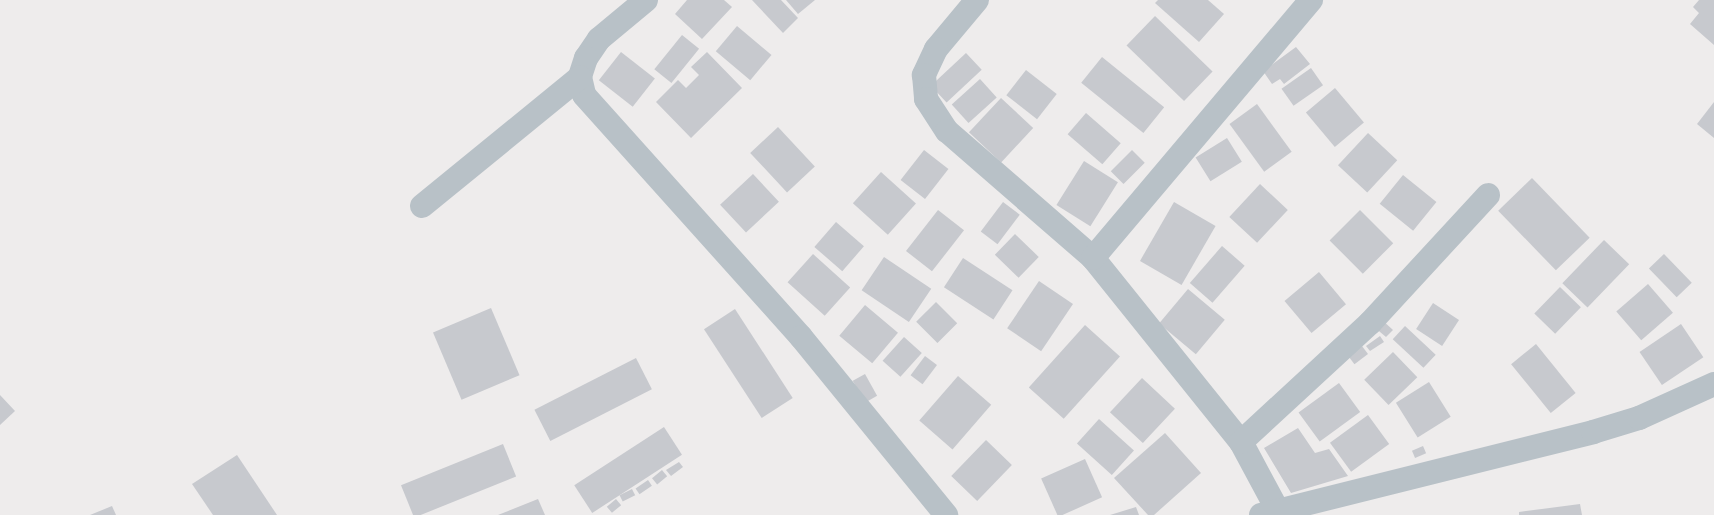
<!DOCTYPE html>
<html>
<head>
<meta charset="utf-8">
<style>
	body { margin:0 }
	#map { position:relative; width:1714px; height:515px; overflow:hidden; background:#eeecec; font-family:"DejaVu Sans",sans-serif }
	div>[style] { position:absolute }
	.building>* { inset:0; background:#c7c9ce; transform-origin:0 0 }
	.minor>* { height:24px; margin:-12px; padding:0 12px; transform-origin:12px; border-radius:12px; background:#b8c1c7 }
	span { translate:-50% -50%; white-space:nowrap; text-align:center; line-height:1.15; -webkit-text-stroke:4px #fff; paint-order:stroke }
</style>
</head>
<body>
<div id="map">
	<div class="building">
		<i style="clip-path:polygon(687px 0,724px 0,732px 7px,702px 39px,675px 14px)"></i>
		<i style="clip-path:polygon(752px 0,781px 0,798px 18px,783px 33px)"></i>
		<i style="clip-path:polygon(786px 0,815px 0,798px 14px)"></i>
		<i style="clip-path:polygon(1158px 0,1208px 0,1224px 14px,1199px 42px,1155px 3px)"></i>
		<i style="clip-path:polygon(1699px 0,1714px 0,1714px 45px,1690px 24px,1699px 13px,1693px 7px)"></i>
		<i style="left:1155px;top:16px;width:80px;height:41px;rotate:44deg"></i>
		<i style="left:737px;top:26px;width:45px;height:33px;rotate:40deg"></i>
		<i style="left:682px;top:35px;width:22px;height:44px;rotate:39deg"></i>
		<i style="clip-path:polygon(1296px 47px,1310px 64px,1284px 84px,1280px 79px,1272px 84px,1263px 71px)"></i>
		<i style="left:621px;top:52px;width:43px;height:36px;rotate:38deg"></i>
		<i style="clip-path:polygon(707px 52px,742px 88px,691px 138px,656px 102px,678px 80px,686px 88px,699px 75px,691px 67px)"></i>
		<i style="left:966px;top:53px;width:23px;height:48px;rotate:47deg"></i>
		<i style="left:1102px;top:57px;width:80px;height:33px;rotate:39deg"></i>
		<i style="left:1311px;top:68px;width:21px;height:36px;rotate:55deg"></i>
		<i style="left:1026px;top:70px;width:39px;height:32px;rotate:38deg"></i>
		<i style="left:980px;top:79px;width:25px;height:38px;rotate:48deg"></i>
		<i style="left:1335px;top:88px;width:45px;height:38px;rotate:50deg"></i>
		<i style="left:1001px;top:98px;width:44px;height:47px;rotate:43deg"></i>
		<i style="clip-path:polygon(1714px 102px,1714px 138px,1697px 124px)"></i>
		<i style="left:1257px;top:104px;width:59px;height:34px;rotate:54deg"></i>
		<i style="left:1086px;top:113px;width:46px;height:28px;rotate:41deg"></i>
		<i style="left:778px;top:127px;width:54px;height:38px;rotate:47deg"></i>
		<i style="left:1368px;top:133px;width:40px;height:44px;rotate:43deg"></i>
		<i style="left:1227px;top:138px;width:28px;height:37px;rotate:58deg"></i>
		<i style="left:924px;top:150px;width:31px;height:38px;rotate:38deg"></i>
		<i style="left:1132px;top:150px;width:18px;height:30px;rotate:45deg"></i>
		<i style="left:1084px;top:161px;width:40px;height:52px;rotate:32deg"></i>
		<i style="left:881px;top:172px;width:47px;height:42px;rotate:42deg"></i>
		<i style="left:753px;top:174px;width:38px;height:45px;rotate:47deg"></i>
		<i style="left:1403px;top:175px;width:43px;height:37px;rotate:39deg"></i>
		<i style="left:1532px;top:178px;width:83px;height:47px;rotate:46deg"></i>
		<i style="left:1260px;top:184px;width:38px;height:45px;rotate:43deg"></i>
		<i style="left:1003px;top:202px;width:21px;height:37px;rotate:37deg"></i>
		<i style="left:1174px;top:202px;width:48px;height:68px;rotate:30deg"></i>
		<i style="left:938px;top:210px;width:33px;height:52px;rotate:38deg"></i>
		<i style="left:1360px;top:210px;width:47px;height:43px;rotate:45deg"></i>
		<i style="left:836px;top:222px;width:37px;height:33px;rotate:41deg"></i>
		<i style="left:1015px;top:234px;width:33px;height:29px;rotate:44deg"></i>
		<i style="left:1604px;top:240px;width:35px;height:60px;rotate:44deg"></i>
		<i style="left:1222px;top:246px;width:30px;height:49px;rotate:41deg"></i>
		<i style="left:813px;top:254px;width:50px;height:38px;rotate:42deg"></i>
		<i style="left:1664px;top:254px;width:40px;height:21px;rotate:46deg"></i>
		<i style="left:884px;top:257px;width:57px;height:40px;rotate:34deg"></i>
		<i style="left:963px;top:258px;width:59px;height:35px;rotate:33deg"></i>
		<i style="left:1319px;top:272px;width:42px;height:45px;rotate:50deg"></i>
		<i style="left:1039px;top:281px;width:41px;height:57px;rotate:34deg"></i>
		<i style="left:1648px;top:284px;width:38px;height:42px;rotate:49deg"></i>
		<i style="left:1560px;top:287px;width:29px;height:37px;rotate:44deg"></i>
		<i style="left:1188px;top:289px;width:48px;height:45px;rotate:40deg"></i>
		<i style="left:936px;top:302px;width:30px;height:28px;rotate:45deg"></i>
		<i style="left:1433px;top:303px;width:31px;height:31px;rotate:33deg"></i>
		<i style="left:865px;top:305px;width:43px;height:40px;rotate:40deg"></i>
		<i style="left:491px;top:308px;width:73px;height:63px;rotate:67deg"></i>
		<i style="left:735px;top:309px;width:106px;height:37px;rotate:57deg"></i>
		<i style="clip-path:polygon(1381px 319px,1393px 330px,1386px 337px,1373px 326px)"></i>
		<i style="left:1681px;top:324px;width:40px;height:50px;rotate:56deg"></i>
		<i style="left:1085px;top:325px;width:47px;height:84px;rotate:42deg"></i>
		<i style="left:1405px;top:326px;width:42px;height:18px;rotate:43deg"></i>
		<i style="clip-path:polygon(1380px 336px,1384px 342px,1370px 351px,1366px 346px)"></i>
		<i style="left:904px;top:337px;width:24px;height:32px;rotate:42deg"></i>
		<i style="left:1536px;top:344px;width:63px;height:32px;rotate:51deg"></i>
		<i style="left:1362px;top:346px;width:10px;height:17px;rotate:53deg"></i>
		<i style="left:1393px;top:352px;width:35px;height:40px;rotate:46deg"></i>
		<i style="left:925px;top:356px;width:15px;height:24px;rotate:37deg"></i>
		<i style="left:636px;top:358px;width:35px;height:114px;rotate:63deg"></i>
		<i style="left:865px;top:374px;width:25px;height:14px;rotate:61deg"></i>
		<i style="left:958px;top:376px;width:44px;height:59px;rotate:41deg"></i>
		<i style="left:1142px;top:378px;width:45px;height:47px;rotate:43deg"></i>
		<i style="left:1429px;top:382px;width:41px;height:39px;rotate:58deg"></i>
		<i style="left:1339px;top:383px;width:36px;height:50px;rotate:54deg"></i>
		<i style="clip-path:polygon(0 395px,15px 411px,0 425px)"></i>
		<i style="left:1368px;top:415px;width:36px;height:47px;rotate:54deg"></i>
		<i style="left:1099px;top:419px;width:47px;height:33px;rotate:42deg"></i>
		<i style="left:664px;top:427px;width:33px;height:107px;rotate:57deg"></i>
		<i style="clip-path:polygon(1298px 428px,1315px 453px,1329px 449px,1348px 476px,1291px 493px,1264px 448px)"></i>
		<i style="clip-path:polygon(1165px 433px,1201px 473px,1154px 515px,1148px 515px,1114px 478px)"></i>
		<i style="left:986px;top:440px;width:36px;height:50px;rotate:44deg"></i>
		<i style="left:503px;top:444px;width:35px;height:110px;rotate:68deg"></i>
		<i style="left:1423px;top:446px;width:8px;height:12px;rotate:67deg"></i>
		<i style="clip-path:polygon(237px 455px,277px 515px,213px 515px,192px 484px)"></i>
		<i style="left:1085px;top:459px;width:42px;height:48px;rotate:66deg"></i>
		<i style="clip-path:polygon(679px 462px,683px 467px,671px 476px,666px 470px)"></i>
		<i style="left:662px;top:470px;width:8px;height:13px;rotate:50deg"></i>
		<i style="left:648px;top:480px;width:7px;height:15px;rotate:56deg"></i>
		<i style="left:632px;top:489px;width:7px;height:14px;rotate:63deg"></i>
		<i style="clip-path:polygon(538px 499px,545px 515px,498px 515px)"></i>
		<i style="left:616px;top:499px;width:8px;height:12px;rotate:50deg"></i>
		<i style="clip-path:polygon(1580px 504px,1582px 515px,1519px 515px,1519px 512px)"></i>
		<i style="clip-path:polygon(112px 506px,116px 515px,90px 515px)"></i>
		<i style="clip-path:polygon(1136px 507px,1139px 515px,1110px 515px)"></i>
	</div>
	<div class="minor">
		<i style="left:646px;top:0;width:61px;rotate:140.3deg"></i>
		<i style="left:599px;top:39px;width:23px;rotate:124deg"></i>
		<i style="left:586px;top:58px;width:20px;rotate:108deg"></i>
		<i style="left:580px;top:77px;width:18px;rotate:77deg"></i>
		<i style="left:584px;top:95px;width:325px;rotate:48.1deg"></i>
		<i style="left:801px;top:337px;width:230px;rotate:50.8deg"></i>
		<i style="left:977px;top:0;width:64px;rotate:129.9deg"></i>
		<i style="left:936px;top:49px;width:29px;rotate:115deg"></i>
		<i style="left:924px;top:75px;width:24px;rotate:85deg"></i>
		<i style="left:926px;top:99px;width:38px;rotate:57deg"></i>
		<i style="left:947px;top:131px;width:194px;rotate:41deg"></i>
		<i style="left:1093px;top:258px;width:236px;rotate:51.2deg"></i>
		<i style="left:1241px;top:442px;width:78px;rotate:61.8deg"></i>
		<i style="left:422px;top:206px;width:204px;rotate:-39.2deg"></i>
		<i style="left:1093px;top:258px;width:338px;rotate:-49.8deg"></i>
		<i style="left:1241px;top:442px;width:176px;rotate:-42.7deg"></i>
		<i style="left:1370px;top:323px;width:174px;rotate:-47.3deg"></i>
		<i style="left:1261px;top:515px;width:342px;rotate:-14deg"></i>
		<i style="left:1593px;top:432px;width:48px;rotate:-16.9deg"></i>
		<i style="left:1639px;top:418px;width:82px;rotate:-24.4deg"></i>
	</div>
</div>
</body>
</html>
